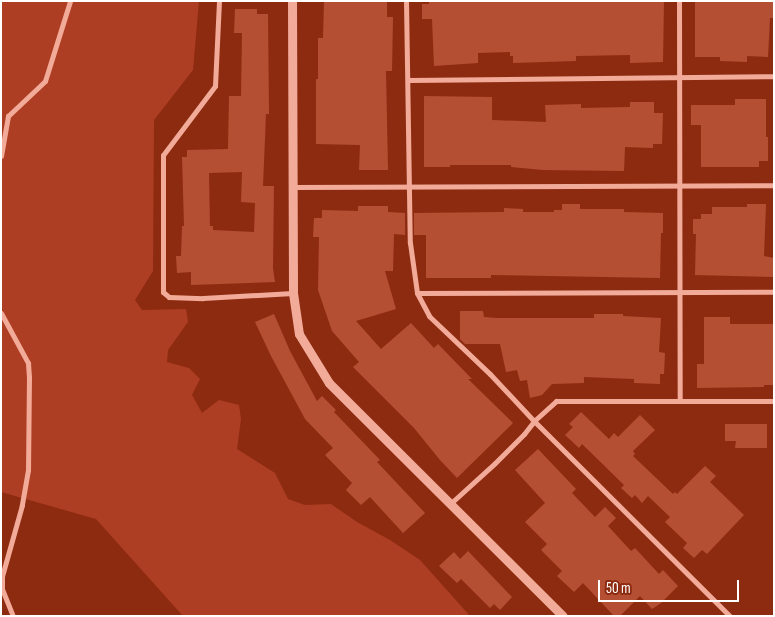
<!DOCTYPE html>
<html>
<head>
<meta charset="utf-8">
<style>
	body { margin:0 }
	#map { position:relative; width:775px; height:617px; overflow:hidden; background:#8d2b11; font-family:"Sofia Sans Condensed",sans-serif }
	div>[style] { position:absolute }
	.green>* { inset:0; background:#ad3e23 }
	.building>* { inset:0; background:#b54f34 }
	.minor>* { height:5px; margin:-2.5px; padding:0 2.5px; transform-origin:2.5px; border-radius:2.5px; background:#f2ab99 }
	.tertiary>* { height:9px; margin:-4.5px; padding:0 4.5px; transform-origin:4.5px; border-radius:4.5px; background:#f2ab99 }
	span { translate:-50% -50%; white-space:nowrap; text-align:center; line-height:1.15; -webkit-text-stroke:5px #8d2b11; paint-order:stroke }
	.frame { position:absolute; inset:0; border:2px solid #fff; pointer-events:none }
	.scale { position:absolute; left:598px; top:580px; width:141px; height:22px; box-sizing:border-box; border:2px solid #fff; border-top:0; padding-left:6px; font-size:15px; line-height:18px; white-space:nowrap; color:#fff; -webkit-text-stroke:4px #8d2b11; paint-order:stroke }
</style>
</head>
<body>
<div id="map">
	<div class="green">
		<i style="clip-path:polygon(1px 1px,199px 1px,193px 70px,154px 120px,153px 271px,135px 300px,142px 310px,186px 309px,188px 322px,168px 350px,167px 362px,189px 368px,200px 379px,192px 395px,202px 413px,219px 400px,239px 405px,241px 419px,237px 449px,275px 473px,288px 499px,305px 505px,331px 504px,357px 522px,390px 540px,420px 560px,470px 616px,183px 616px,96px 519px,1px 492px)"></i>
	</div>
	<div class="building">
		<i style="clip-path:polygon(324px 1px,387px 1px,387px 17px,393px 17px,392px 71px,386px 71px,388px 170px,359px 170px,360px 145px,316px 144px,316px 79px,318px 79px,318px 38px,323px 38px)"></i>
		<i style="clip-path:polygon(429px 1px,664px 1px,663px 62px,630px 63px,630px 55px,576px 56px,576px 61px,513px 63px,513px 56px,510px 56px,510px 52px,478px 53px,478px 63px,434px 66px,432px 19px,422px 19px,422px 4px,429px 4px)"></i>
		<i style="clip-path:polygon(695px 1px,774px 2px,774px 18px,770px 18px,768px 57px,747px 56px,747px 62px,720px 61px,720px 57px,695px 57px)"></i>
		<i style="clip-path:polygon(evenodd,235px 9px,257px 9px,257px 14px,268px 14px,269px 114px,266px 114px,263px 186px,274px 186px,273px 268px,275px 282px,191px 285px,191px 272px,177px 273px,176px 256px,181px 256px,182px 226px,184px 226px,182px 157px,187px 157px,187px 150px,228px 149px,229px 96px,241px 96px,242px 33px,234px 33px,235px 9px,242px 172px,241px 202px,255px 203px,254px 232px,213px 230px,213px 226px,210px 226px,209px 173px,242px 172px)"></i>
		<i style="clip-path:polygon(424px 96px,492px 97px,492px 120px,546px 122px,545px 105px,581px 104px,581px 108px,630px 107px,630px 102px,654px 102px,654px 113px,663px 113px,662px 144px,653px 144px,653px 148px,625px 147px,624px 171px,543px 170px,511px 167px,511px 165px,450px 165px,450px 167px,424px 167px)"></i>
		<i style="clip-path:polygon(735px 99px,766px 99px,766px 137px,768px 137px,768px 161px,759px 161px,759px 167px,701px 167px,701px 125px,691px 125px,691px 105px,735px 105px)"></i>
		<i style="clip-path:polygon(562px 204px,580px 204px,580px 209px,624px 209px,624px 212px,663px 213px,663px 233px,661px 233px,660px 278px,491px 275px,491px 278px,426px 278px,426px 235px,414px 235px,414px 213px,504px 212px,504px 208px,523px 209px,523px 212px,554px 212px,554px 210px,562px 210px)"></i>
		<i style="clip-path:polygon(747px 204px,766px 204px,764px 256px,774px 258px,774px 277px,695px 275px,696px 234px,693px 234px,693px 219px,701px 219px,701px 214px,712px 214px,712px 207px,747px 207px)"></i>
		<i style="clip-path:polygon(358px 206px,388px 206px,388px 212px,405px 213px,405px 235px,394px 234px,393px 271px,385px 271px,396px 309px,356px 321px,381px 349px,411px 323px,434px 348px,438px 344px,472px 379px,468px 379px,513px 423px,457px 478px,440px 460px,414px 428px,353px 367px,359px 362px,332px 331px,318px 290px,319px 237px,313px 237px,314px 218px,322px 218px,322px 210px,358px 211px)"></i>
		<i style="clip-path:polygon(460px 311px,483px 311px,484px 317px,497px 318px,594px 318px,594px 314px,623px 314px,623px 316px,661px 318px,659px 352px,665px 353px,664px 374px,660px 374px,660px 384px,634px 383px,634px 379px,584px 377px,584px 383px,552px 384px,542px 395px,530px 398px,527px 380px,520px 381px,517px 370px,506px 372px,500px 344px,465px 344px,460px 339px)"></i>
		<i style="clip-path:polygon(274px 314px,290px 351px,317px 401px,322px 396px,336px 410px,334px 412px,380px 460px,377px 462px,425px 513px,403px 533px,370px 497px,361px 505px,346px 490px,352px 483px,325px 455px,333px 448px,305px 419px,271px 356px,255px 322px)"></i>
		<i style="clip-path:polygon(704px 317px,730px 317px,730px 324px,774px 324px,774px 385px,764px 385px,764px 387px,697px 388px,697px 364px,704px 364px)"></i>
		<i style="clip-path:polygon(581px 412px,609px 439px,614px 433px,618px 437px,640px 415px,655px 430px,633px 451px,635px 454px,633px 456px,673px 494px,675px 492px,677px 494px,705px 466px,716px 476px,710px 482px,744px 515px,707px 554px,702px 550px,694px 558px,683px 548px,687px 543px,665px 522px,670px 517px,648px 496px,642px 503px,635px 495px,632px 498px,621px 488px,624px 485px,582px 444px,579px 448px,565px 435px,573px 427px,569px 424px)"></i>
		<i style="clip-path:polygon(725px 424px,767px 424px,767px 448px,735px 448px,736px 441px,725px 441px)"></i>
		<i style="clip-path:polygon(538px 449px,576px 489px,572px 493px,595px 517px,605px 507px,616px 518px,608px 526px,631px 551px,635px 548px,659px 574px,663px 570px,678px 586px,661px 603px,652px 609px,640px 596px,620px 616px,614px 616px,583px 583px,574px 592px,557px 576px,562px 571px,541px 550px,547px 544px,525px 522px,545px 503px,515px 470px)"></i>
		<i style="clip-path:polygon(468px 551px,512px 597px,500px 610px,494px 604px,490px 608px,461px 579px,457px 583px,439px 566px,454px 552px,460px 559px)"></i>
	</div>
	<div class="minor">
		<i style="left:219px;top:1px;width:85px;rotate:92.7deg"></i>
		<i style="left:215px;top:86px;width:86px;rotate:127deg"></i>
		<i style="left:163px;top:155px;width:137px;rotate:90deg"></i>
		<i style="left:163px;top:292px;width:8px;rotate:40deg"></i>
		<i style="left:169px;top:297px;width:34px;rotate:2deg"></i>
		<i style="left:203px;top:298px;width:90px;rotate:-3.2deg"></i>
		<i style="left:406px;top:1px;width:242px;rotate:89.1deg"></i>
		<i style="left:410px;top:243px;width:50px;rotate:82deg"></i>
		<i style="left:417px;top:293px;width:26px;rotate:62deg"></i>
		<i style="left:429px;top:316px;width:84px;rotate:43.6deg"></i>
		<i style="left:490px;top:374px;width:64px;rotate:46.9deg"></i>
		<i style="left:534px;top:421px;width:276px;rotate:44.9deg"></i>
		<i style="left:679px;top:1px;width:398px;rotate:89.9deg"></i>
		<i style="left:409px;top:80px;width:365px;rotate:-0.6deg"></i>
		<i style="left:1px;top:156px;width:41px;rotate:-80.1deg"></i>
		<i style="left:8px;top:116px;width:51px;rotate:-43.4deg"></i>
		<i style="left:45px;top:81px;width:84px;rotate:-72.6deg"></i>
		<i style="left:293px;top:187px;width:481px;rotate:-0.2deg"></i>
		<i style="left:417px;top:293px;width:357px;rotate:-0.2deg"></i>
		<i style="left:1px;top:313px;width:57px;rotate:61.6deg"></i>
		<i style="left:28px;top:363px;width:14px;rotate:86deg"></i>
		<i style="left:29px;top:377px;width:93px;rotate:90.6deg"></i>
		<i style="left:28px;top:470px;width:36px;rotate:100deg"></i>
		<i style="left:22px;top:505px;width:74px;rotate:105.7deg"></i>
		<i style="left:2px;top:576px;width:13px;rotate:90deg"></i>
		<i style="left:2px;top:589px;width:29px;rotate:68deg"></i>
		<i style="left:451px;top:503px;width:59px;rotate:-42.3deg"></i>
		<i style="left:495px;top:463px;width:41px;rotate:-45deg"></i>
		<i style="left:524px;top:434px;width:16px;rotate:-52deg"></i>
		<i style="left:534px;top:421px;width:30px;rotate:-42deg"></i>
		<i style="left:556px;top:401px;width:218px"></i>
	</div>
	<div class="tertiary">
		<i style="left:292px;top:1px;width:292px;rotate:89.8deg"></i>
		<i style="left:293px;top:293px;width:41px;rotate:81.7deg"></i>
		<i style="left:299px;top:334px;width:57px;rotate:58.5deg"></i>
		<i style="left:329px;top:383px;width:330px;rotate:44.9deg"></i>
	</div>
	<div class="frame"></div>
	<div class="scale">50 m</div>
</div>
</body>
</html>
